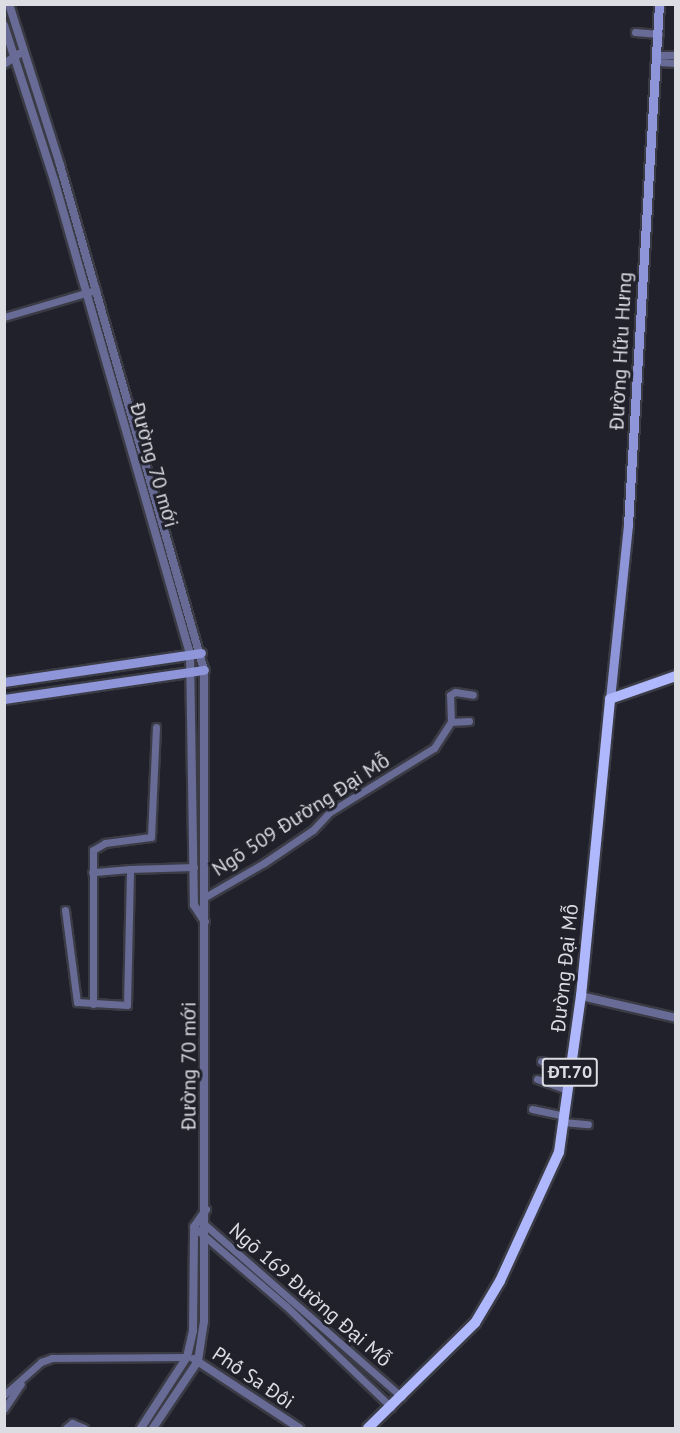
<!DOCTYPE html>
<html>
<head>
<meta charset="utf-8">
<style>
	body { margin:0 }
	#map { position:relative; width:680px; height:1433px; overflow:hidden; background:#20212a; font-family:"PT Sans",sans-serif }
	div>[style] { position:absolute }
	.roads { filter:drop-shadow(2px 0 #3a3b44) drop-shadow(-2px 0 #3a3b44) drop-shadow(0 2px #3a3b44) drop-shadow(0 -2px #3a3b44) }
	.minor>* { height:7px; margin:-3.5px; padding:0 3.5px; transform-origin:3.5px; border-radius:3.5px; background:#676b95 }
	.tertiary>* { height:8px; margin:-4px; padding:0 4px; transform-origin:4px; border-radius:4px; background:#676b95 }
	.secondary>* { height:9px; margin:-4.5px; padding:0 4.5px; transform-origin:4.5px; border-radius:4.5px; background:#8e95d8 }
	.primary>* { height:10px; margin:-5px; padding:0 5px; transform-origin:5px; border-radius:5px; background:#b0b8fd }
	span { translate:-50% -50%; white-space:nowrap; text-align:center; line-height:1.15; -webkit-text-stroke:6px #20212a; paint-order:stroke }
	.shield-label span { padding:2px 4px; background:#20212a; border:2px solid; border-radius:4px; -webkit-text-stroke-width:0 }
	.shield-label { font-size:18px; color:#dcdde3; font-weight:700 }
	.street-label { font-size:20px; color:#dcdde3 }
	.frame { position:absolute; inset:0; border:6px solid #dcdde3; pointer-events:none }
</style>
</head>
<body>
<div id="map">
	<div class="roads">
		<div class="minor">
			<i style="left:635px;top:32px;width:24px;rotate:5deg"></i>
			<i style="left:658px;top:55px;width:18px"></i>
			<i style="left:658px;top:62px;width:18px;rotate:3deg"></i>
			<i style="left:4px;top:317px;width:96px;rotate:-16.4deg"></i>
			<i style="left:451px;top:722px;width:27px;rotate:-92deg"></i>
			<i style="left:450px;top:695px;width:6px;rotate:-31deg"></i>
			<i style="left:455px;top:692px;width:18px;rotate:9deg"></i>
			<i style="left:130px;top:869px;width:64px;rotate:-1.8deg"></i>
			<i style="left:205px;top:897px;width:68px;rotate:-30deg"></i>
			<i style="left:264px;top:863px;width:59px;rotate:-34deg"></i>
			<i style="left:313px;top:830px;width:25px;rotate:-47deg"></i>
			<i style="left:330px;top:812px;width:122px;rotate:-31.6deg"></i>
			<i style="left:434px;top:748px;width:31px;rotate:-57deg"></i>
			<i style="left:451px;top:722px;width:18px;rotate:-3deg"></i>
			<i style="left:65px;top:910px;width:93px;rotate:82.6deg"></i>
			<i style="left:77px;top:1002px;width:50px;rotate:3.4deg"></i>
			<i style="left:127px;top:1005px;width:136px;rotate:-88.7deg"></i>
			<i style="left:130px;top:869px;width:38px;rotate:175deg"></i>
			<i style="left:93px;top:1004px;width:154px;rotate:-90deg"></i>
			<i style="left:93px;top:850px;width:14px;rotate:-30deg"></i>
			<i style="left:105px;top:843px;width:46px;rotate:-7.4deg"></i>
			<i style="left:151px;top:837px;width:110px;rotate:-87.4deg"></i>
			<i style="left:541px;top:1061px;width:32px;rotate:20deg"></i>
			<i style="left:537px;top:1079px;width:33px;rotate:20deg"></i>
			<i style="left:532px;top:1109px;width:33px;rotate:12deg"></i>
			<i style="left:563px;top:1122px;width:25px;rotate:5deg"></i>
			<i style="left:203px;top:1223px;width:264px;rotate:41.2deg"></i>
			<i style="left:194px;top:1227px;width:121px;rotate:40.7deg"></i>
			<i style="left:286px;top:1306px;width:146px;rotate:43.9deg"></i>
			<i style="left:4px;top:1395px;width:50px;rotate:-41.7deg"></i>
			<i style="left:41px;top:1362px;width:12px;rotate:-20deg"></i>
			<i style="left:52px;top:1358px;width:135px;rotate:-0.4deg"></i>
			<i style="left:4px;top:1409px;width:30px;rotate:-56deg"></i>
			<i style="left:66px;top:1428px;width:8px;rotate:-40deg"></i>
			<i style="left:72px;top:1423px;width:13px;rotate:23deg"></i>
		</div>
		<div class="tertiary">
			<i style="left:9px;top:4px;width:169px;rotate:72.4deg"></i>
			<i style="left:60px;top:165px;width:525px;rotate:74.08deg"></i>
			<i style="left:204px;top:670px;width:651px;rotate:90deg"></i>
			<i style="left:204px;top:1321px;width:40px;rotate:98.5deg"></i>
			<i style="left:198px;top:1361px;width:81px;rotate:123.9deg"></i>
			<i style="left:4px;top:25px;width:166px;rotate:72.1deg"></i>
			<i style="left:55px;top:183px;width:490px;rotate:74deg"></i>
			<i style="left:190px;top:654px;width:251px;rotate:89.1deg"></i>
			<i style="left:194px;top:905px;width:20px;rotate:57deg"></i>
			<i style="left:4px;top:64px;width:18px;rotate:-34deg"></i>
			<i style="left:581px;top:996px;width:98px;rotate:13deg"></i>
			<i style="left:194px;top:1359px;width:126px;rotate:33.3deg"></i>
			<i style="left:141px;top:1428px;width:85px;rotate:-57.1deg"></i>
			<i style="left:187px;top:1357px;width:27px;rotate:-77deg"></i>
			<i style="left:193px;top:1331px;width:104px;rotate:-89.4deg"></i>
			<i style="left:194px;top:1227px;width:21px;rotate:-55deg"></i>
		</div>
		<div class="secondary">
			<i style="left:4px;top:682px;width:199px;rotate:-8.4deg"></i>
			<i style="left:4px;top:699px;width:202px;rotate:-8.3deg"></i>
			<i style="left:610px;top:699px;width:175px;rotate:-84.1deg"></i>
			<i style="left:628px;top:525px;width:522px;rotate:-86.59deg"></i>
		</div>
		<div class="primary">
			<i style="left:368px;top:1428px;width:150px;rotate:-44.5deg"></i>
			<i style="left:475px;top:1323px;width:49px;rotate:-59.2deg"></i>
			<i style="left:500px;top:1281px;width:142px;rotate:-65.4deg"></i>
			<i style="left:559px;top:1152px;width:158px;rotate:-82deg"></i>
			<i style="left:581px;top:996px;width:298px;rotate:-84.4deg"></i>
			<i style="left:610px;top:699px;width:70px;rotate:-19.2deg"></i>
		</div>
	</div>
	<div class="shield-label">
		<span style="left:570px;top:1072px">ĐT.70</span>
	</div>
	<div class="street-label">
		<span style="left:621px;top:351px;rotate:-87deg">Đường Hữu Hưng</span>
		<span style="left:154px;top:465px;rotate:74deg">Đường 70 mới</span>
		<span style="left:301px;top:815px;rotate:-33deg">Ngõ 509 Đường Đại Mỗ</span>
		<span style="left:565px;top:968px;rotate:-84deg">Đường Đại Mỗ</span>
		<span style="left:189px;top:1066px;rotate:-90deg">Đường 70 mới</span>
		<span style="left:310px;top:1295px;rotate:41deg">Ngõ 169 Đường Đại Mỗ</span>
		<span style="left:253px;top:1378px;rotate:34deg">Phố Sa Đôi</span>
	</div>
	<div class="frame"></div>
</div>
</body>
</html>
